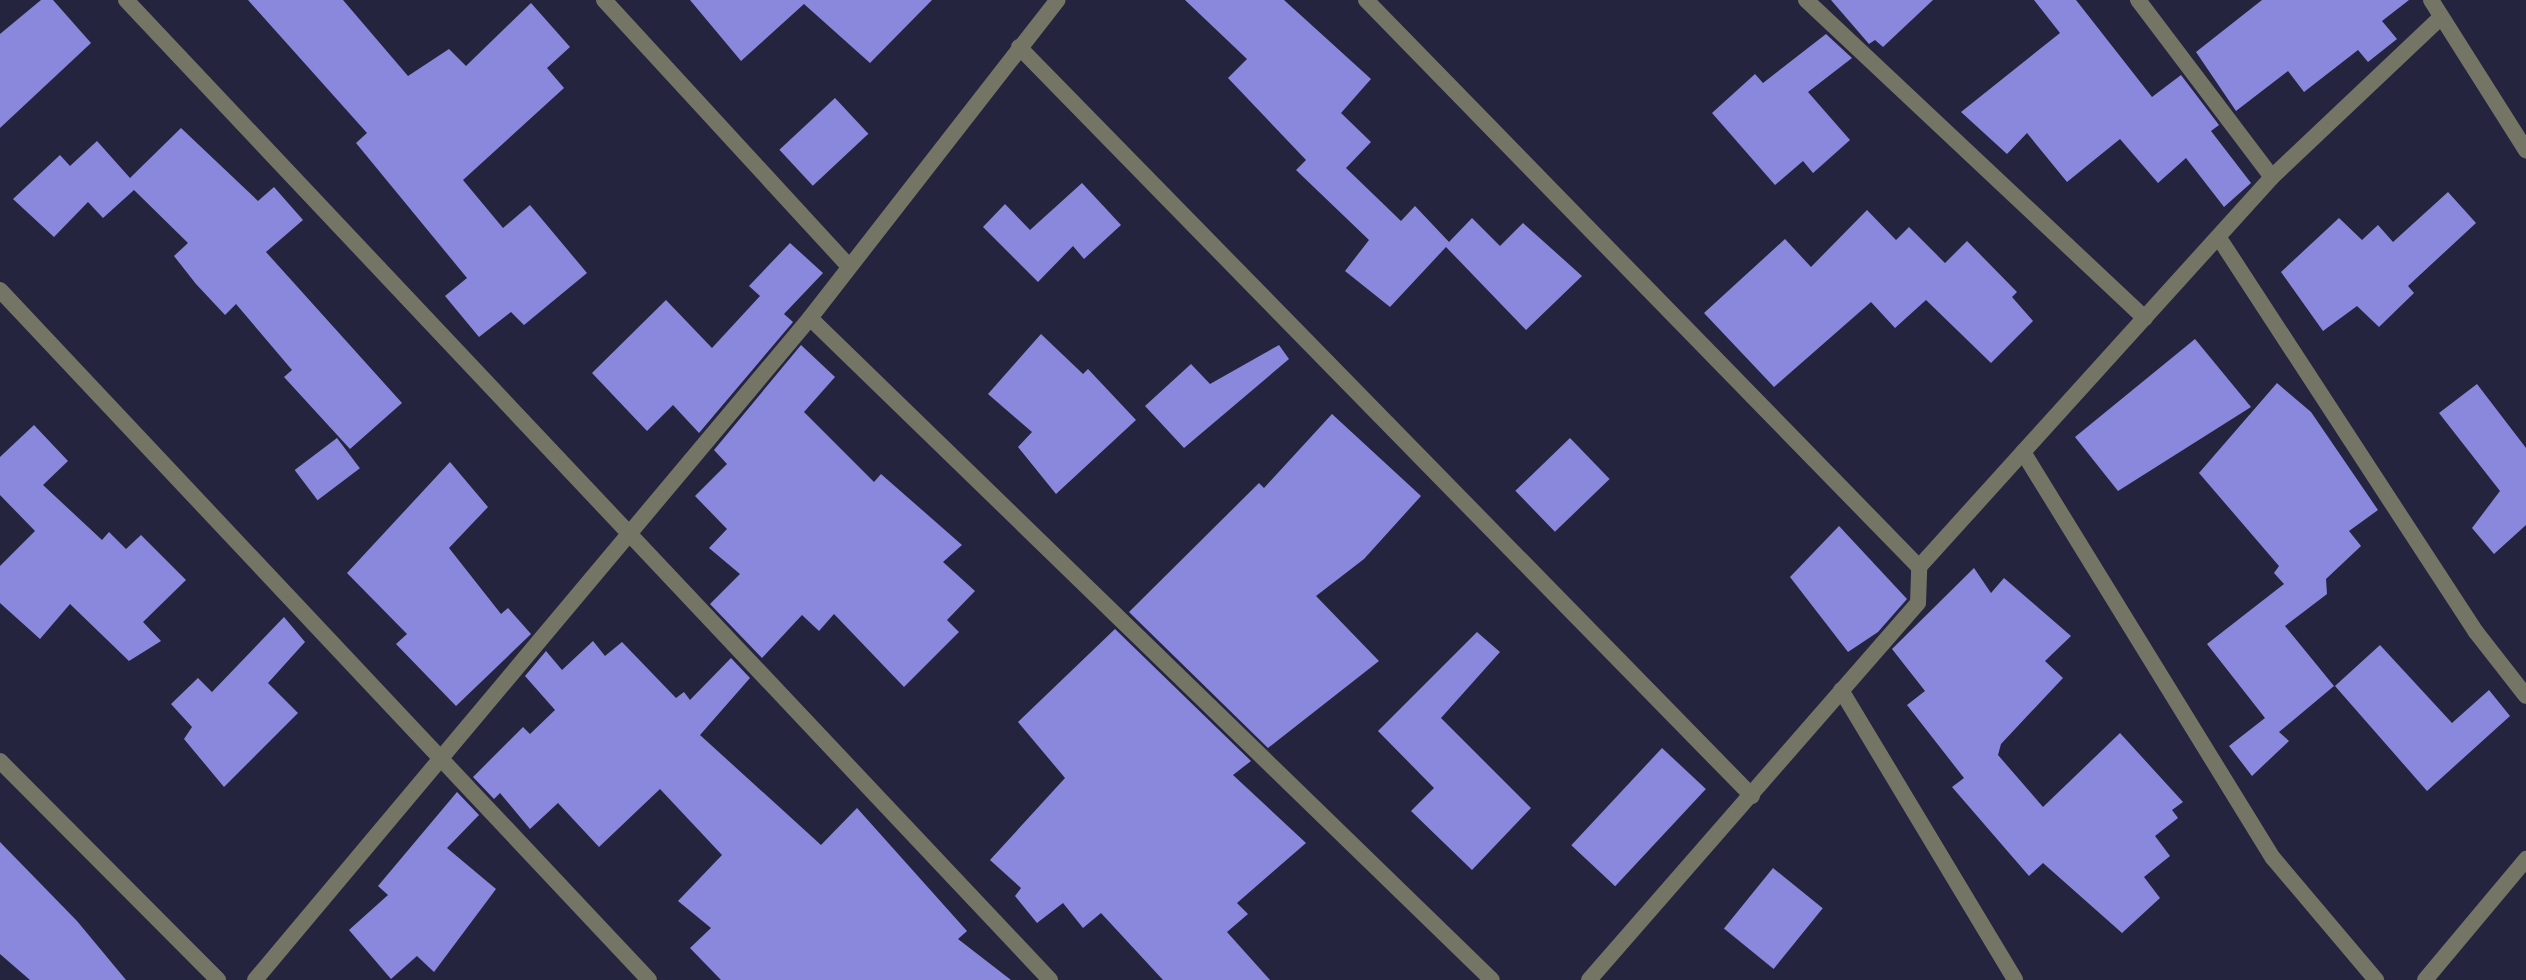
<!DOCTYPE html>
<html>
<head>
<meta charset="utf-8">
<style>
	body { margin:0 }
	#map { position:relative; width:2526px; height:980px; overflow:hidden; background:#25243f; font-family:"Libre Baskerville",serif }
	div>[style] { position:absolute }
	.building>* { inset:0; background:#8988dd; transform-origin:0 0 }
	.street>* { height:16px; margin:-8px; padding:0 8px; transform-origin:8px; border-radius:8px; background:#757566 }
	span { translate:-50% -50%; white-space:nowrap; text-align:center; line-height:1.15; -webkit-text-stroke:8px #25243f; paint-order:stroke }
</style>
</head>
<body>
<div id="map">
	<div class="building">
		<i style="clip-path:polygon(41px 0,53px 0,91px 43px,0 128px,0 34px)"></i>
		<i style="clip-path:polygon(248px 0,343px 0,408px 76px,449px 49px,466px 66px,531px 3px,570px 47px,547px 68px,564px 88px,463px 180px,503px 228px,530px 205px,587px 273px,524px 325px,511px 312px,479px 337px,445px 296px,467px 278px,356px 143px,367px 133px)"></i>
		<i style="clip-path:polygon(690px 0,932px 0,870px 63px,804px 4px,741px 61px)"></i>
		<i style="clip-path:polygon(1185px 0,1284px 0,1371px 79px,1341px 113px,1371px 142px,1346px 168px,1401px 221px,1415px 206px,1449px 242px,1472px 218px,1500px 246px,1523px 223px,1582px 276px,1526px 330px,1446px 247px,1390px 307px,1345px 271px,1369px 240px,1296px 170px,1306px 160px,1228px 78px,1247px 59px)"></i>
		<i style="clip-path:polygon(1831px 0,1933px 0,1883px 47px,1875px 40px,1869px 44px)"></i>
		<i style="clip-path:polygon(2034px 0,2076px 0,2152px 97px,2181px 75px,2219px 125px,2211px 131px,2251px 183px,2224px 207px,2186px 158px,2158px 183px,2120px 139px,2067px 182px,2027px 133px,2007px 154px,1961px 112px,2060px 33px)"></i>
		<i style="clip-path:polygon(2262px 0,2409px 0,2382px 21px,2397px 39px,2368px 62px,2358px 50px,2304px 92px,2288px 71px,2236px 111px,2196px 52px)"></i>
		<i style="clip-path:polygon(1826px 34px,1852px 58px,1808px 92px,1850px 140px,1813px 173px,1803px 161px,1775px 185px,1712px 113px,1755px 74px,1763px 83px)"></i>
		<i style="left:835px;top:98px;width:49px;height:76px;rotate:47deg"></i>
		<i style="clip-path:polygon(181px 128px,258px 201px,274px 187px,303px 220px,266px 252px,402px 403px,350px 449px,284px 377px,292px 370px,236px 304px,225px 315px,196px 284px,174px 256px,188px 243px,134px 190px,103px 218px,88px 202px,54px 237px,13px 199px,60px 155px,70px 166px,97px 141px,130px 178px)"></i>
		<i style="clip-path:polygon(1082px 183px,1121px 225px,1084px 259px,1073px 246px,1038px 282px,983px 227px,1005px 204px,1030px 230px)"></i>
		<i style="clip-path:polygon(2448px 192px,2476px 223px,2408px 286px,2414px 293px,2379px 327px,2357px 306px,2323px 331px,2281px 272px,2339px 218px,2362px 240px,2378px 225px,2393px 242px)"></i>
		<i style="clip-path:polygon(1867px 210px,1896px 240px,1909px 227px,1945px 263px,1967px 241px,2017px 292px,2012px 297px,2033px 321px,1991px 363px,1926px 300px,1895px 328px,1871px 302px,1774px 387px,1704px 313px,1785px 239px,1811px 267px)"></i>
		<i style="clip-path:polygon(790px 243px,823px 273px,784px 314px,793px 322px,699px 433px,673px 405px,647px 431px,592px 373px,666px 300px,712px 348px,760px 296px,749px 286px)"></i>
		<i style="clip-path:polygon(1041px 334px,1083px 374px,1088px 369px,1136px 420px,1056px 494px,1018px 447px,1032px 432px,988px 394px)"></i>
		<i style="clip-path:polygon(2195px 339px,2251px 407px,2118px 491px,2075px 437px)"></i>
		<i style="clip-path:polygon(801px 345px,835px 377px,804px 412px,874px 482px,881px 474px,962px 545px,943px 562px,975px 591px,947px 620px,959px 632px,904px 687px,834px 614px,819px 631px,802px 615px,762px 658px,710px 604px,740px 574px,709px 548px,727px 529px,695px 496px,727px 464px,714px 450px)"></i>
		<i style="clip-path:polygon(1279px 345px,1289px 359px,1184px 448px,1145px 406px,1191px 364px,1210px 384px)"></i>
		<i style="clip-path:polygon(2277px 383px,2311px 412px,2378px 510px,2349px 531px,2361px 546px,2326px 579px,2327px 594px,2285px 626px,2334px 686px,2279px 732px,2289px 741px,2252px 776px,2229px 746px,2265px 718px,2207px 644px,2284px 584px,2274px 573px,2279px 566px,2199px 473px)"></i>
		<i style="clip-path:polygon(2477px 384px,2526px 448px,2526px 525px,2494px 554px,2472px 528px,2500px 491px,2439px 413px)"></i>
		<i style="clip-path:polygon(1332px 414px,1421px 496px,1364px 559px,1316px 596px,1379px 661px,1268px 748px,1129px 612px,1259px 483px,1264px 488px)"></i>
		<i style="clip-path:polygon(34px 425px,68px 461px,43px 485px,102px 540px,109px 532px,126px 549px,141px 535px,186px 580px,143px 622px,161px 641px,129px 661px,70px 604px,40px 639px,0 603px,0 566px,35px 531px,0 495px,0 457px)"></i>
		<i style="left:337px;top:438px;width:38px;height:53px;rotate:53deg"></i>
		<i style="left:1570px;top:438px;width:57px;height:76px;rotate:46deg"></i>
		<i style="clip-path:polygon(450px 462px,488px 507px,449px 548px,501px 614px,508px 608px,531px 634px,456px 706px,396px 644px,407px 634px,347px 573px)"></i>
		<i style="clip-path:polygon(1839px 526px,1907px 599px,1878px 632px,1848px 652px,1790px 577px)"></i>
		<i style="clip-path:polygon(1974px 568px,1991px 593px,2004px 578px,2071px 636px,2045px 661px,2063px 678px,2001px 744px,1998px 755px,2043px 807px,2120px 733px,2183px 802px,2172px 810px,2178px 818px,2155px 836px,2170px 856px,2144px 877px,2160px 898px,2122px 933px,2043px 863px,2029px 876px,1952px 787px,1964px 778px,1907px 705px,1925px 691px,1892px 649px)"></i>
		<i style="clip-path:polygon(284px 617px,305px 642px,268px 683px,298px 713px,224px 787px,184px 739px,192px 727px,171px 704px,198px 678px,212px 692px)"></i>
		<i style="clip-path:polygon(1115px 629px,1251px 761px,1233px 775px,1306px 843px,1237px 903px,1248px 914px,1227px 932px,1270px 980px,1163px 980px,1101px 913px,1083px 928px,1063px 903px,1037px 923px,1015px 896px,1021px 888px,990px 860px,1065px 778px,1018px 722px)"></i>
		<i style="clip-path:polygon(1477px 632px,1500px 652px,1441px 718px,1531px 808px,1472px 870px,1411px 811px,1434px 788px,1378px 731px)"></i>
		<i style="clip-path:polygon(593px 641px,605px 656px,622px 642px,676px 698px,684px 692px,690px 700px,731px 658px,750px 678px,700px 735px,821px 845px,857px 808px,967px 931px,958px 939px,1011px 980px,721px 980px,690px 948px,711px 928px,678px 901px,722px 855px,660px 789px,599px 847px,558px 803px,530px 829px,500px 793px,494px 799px,473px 777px,523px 727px,530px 734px,555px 710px,525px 676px,546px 651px,562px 670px)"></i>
		<i style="clip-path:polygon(2380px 645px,2452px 723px,2489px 690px,2510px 716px,2427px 791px,2335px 686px)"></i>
		<i style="left:1662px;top:748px;width:60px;height:133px;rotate:43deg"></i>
		<i style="clip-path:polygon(457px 792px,479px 815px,447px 848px,496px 889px,434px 972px,417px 956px,391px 979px,349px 930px,388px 895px,378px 886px)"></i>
		<i style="clip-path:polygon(0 842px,77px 921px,126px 980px,30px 980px,0 954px)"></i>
		<i style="left:1773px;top:868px;width:64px;height:78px;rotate:39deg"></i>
	</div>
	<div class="street">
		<i style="left:126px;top:0;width:1347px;rotate:46.68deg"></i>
		<i style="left:604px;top:0;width:359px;rotate:47.4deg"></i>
		<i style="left:1366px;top:0;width:792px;rotate:45.72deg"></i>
		<i style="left:1806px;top:0;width:465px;rotate:43.2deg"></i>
		<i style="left:2138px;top:0;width:222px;rotate:52.9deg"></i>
		<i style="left:2431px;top:0;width:178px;rotate:57.7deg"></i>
		<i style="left:1019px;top:47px;width:1048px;rotate:45.62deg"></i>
		<i style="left:2221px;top:241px;width:467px;rotate:56.9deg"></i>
		<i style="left:2476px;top:632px;width:81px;rotate:52deg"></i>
		<i style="left:0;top:290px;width:947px;rotate:46.75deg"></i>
		<i style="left:810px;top:318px;width:950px;rotate:44.15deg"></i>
		<i style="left:2023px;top:452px;width:477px;rotate:58.4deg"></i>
		<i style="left:2273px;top:858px;width:160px;rotate:49.8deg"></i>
		<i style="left:1841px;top:690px;width:338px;rotate:59deg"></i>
		<i style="left:0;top:761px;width:309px;rotate:45.1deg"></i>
		<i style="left:255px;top:980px;width:864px;rotate:-50.02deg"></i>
		<i style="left:810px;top:318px;width:403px;rotate:-52.1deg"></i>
		<i style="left:1589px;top:980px;width:500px;rotate:-48.89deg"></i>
		<i style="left:1918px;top:603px;width:36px;rotate:-88deg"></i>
		<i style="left:1919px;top:567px;width:526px;rotate:-47.85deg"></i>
		<i style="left:2272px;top:177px;width:233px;rotate:-43.4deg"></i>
		<i style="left:2425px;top:980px;width:158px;rotate:-50.1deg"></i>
	</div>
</div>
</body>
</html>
